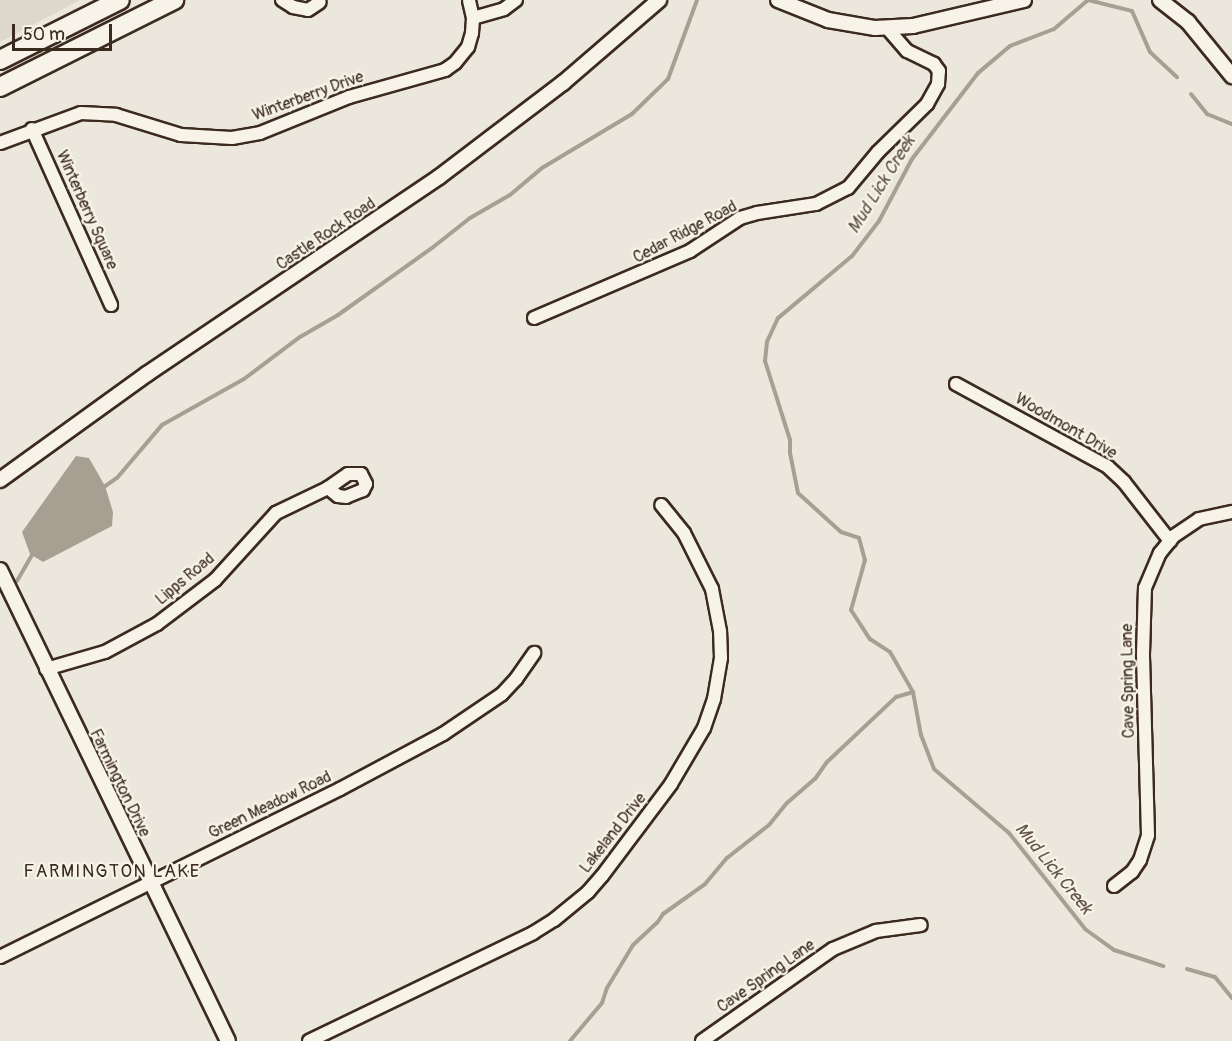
<!DOCTYPE html>
<html>
<head>
<meta charset="utf-8">
<style>
	body { margin:0 }
	#map { position:relative; width:1232px; height:1041px; overflow:hidden; background:#ece7dc; font-family:Pangolin,sans-serif }
	div>[style] { position:absolute }
	.built>* { inset:0; background:#ddd7cc }
	.water>* { inset:0; background:#a89f93 }
	.stream>* { height:4px; margin:-2px; padding:0 2px; transform-origin:2px; border-radius:2px; background:#a89f93 }
	.roads { filter:drop-shadow(2px 0 #3b2a1e) drop-shadow(-2px 0 #3b2a1e) drop-shadow(0 2px #3b2a1e) drop-shadow(0 -2px #3b2a1e) }
	.minor>* { height:12px; margin:-6px; padding:0 6px; transform-origin:6px; border-radius:6px; background:#f7f3e8 }
	.tertiary>* { height:14px; margin:-7px; padding:0 7px; transform-origin:7px; border-radius:7px; background:#f7f3e8 }
	.primary>* { height:18px; margin:-9px; padding:0 9px; transform-origin:9px; border-radius:9px; background:#f7f3e8 }
	span { translate:-50% -50%; white-space:nowrap; text-align:center; line-height:1.15; -webkit-text-stroke:4.5px #f7f3e8; paint-order:stroke }
	.street-label { font-size:16px; color:#3b2a1e }
	.water-label { font-size:18px; color:#615347; font-style:italic }
	.neighbourhood-label { font-size:18px; color:#3b2a1e; letter-spacing:1.5px }
	.scale { position:absolute; left:12px; top:24px; width:100px; height:27px; box-sizing:border-box; border:3px solid #3b2a1e; border-top:0; padding-left:8px; font-size:18px; line-height:21px; white-space:nowrap; color:#3b2a1e; -webkit-text-stroke:4px #f7f3e8; paint-order:stroke }
</style>
</head>
<body>
<div id="map">
	<div class="built">
		<i style="clip-path:polygon(0 0,80px 0,0 42px)"></i>
	</div>
	<div class="water">
		<i style="clip-path:polygon(76px 456px,89px 458px,105px 486px,113px 512px,112px 526px,43px 562px,30px 554px,22px 532px)"></i>
	</div>
	<div class="stream">
		<i style="left:1088px;top:0;width:45px;rotate:139.5deg"></i>
		<i style="left:1054px;top:29px;width:47px;rotate:158.9deg"></i>
		<i style="left:1010px;top:46px;width:42px;rotate:139.8deg"></i>
		<i style="left:978px;top:73px;width:108px;rotate:127.5deg"></i>
		<i style="left:912px;top:159px;width:70px;rotate:118deg"></i>
		<i style="left:879px;top:221px;width:44px;rotate:127.6deg"></i>
		<i style="left:852px;top:256px;width:97px;rotate:140deg"></i>
		<i style="left:778px;top:318px;width:26px;rotate:115deg"></i>
		<i style="left:767px;top:342px;width:19px;rotate:96deg"></i>
		<i style="left:765px;top:361px;width:83px;rotate:72.4deg"></i>
		<i style="left:790px;top:440px;width:13px;rotate:90deg"></i>
		<i style="left:790px;top:453px;width:41px;rotate:78.7deg"></i>
		<i style="left:798px;top:493px;width:58px;rotate:42.2deg"></i>
		<i style="left:841px;top:532px;width:19px;rotate:18deg"></i>
		<i style="left:859px;top:538px;width:23px;rotate:75deg"></i>
		<i style="left:865px;top:560px;width:52px;rotate:105.6deg"></i>
		<i style="left:851px;top:610px;width:35px;rotate:57deg"></i>
		<i style="left:870px;top:639px;width:24px;rotate:33deg"></i>
		<i style="left:890px;top:652px;width:46px;rotate:60.1deg"></i>
		<i style="left:913px;top:692px;width:44px;rotate:79.5deg"></i>
		<i style="left:921px;top:735px;width:36px;rotate:69deg"></i>
		<i style="left:934px;top:769px;width:99px;rotate:40.5deg"></i>
		<i style="left:1009px;top:833px;width:122px;rotate:51.6deg"></i>
		<i style="left:1085px;top:929px;width:36px;rotate:36deg"></i>
		<i style="left:1114px;top:950px;width:52px;rotate:18.1deg"></i>
		<i style="left:1088px;top:0;width:45px;rotate:14deg"></i>
		<i style="left:1132px;top:11px;width:45px;rotate:66.3deg"></i>
		<i style="left:1150px;top:52px;width:37px;rotate:43deg"></i>
		<i style="left:1191px;top:94px;width:26px;rotate:51deg"></i>
		<i style="left:1207px;top:114px;width:27px;rotate:22deg"></i>
		<i style="left:101px;top:489px;width:19px;rotate:-35deg"></i>
		<i style="left:117px;top:478px;width:70px;rotate:-49.7deg"></i>
		<i style="left:162px;top:425px;width:94px;rotate:-29.3deg"></i>
		<i style="left:244px;top:379px;width:70px;rotate:-36.9deg"></i>
		<i style="left:300px;top:337px;width:44px;rotate:-30.1deg"></i>
		<i style="left:338px;top:315px;width:115px;rotate:-35.5deg"></i>
		<i style="left:432px;top:248px;width:48px;rotate:-38.3deg"></i>
		<i style="left:470px;top:218px;width:46px;rotate:-29.9deg"></i>
		<i style="left:510px;top:195px;width:42px;rotate:-40.2deg"></i>
		<i style="left:542px;top:168px;width:105px;rotate:-31deg"></i>
		<i style="left:632px;top:114px;width:50px;rotate:-44.2deg"></i>
		<i style="left:668px;top:79px;width:84px;rotate:-69.8deg"></i>
		<i style="left:17px;top:581px;width:34px;rotate:-60deg"></i>
		<i style="left:1187px;top:969px;width:29px;rotate:16deg"></i>
		<i style="left:1215px;top:977px;width:27px;rotate:51deg"></i>
		<i style="left:570px;top:1041px;width:50px;rotate:-49.9deg"></i>
		<i style="left:602px;top:1003px;width:16px;rotate:-72deg"></i>
		<i style="left:607px;top:988px;width:50px;rotate:-58.8deg"></i>
		<i style="left:633px;top:945px;width:33px;rotate:-43deg"></i>
		<i style="left:657px;top:923px;width:11px;rotate:-56deg"></i>
		<i style="left:663px;top:914px;width:52px;rotate:-35.5deg"></i>
		<i style="left:705px;top:884px;width:34px;rotate:-50deg"></i>
		<i style="left:727px;top:858px;width:53px;rotate:-38.2deg"></i>
		<i style="left:769px;top:825px;width:28px;rotate:-51deg"></i>
		<i style="left:787px;top:803px;width:37px;rotate:-41deg"></i>
		<i style="left:815px;top:779px;width:21px;rotate:-55deg"></i>
		<i style="left:827px;top:762px;width:95px;rotate:-43.3deg"></i>
		<i style="left:896px;top:697px;width:18px;rotate:-16deg"></i>
	</div>
	<div class="roads">
		<div class="minor">
			<i style="left:282px;top:0;width:13px;rotate:32deg"></i>
			<i style="left:293px;top:7px;width:15px;rotate:11deg"></i>
			<i style="left:308px;top:10px;width:14px;rotate:-34deg"></i>
			<i style="left:473px;top:18px;width:32px;rotate:-16deg"></i>
			<i style="left:504px;top:9px;width:15px;rotate:-37deg"></i>
			<i style="left:32px;top:129px;width:193px;rotate:65.8deg"></i>
			<i style="left:0;top:143px;width:86px;rotate:-20.3deg"></i>
			<i style="left:81px;top:113px;width:35px;rotate:3deg"></i>
			<i style="left:116px;top:115px;width:68px;rotate:17.1deg"></i>
			<i style="left:181px;top:135px;width:51px;rotate:3.4deg"></i>
			<i style="left:232px;top:138px;width:28px;rotate:-10deg"></i>
			<i style="left:260px;top:133px;width:96px;rotate:-22deg"></i>
			<i style="left:349px;top:97px;width:100px;rotate:-15.7deg"></i>
			<i style="left:445px;top:70px;width:12px;rotate:-35deg"></i>
			<i style="left:455px;top:63px;width:21px;rotate:-51deg"></i>
			<i style="left:468px;top:47px;width:15px;rotate:-74deg"></i>
			<i style="left:472px;top:33px;width:15px;rotate:-86deg"></i>
			<i style="left:473px;top:18px;width:18px;rotate:-103deg"></i>
			<i style="left:534px;top:318px;width:170px;rotate:-23.2deg"></i>
			<i style="left:690px;top:251px;width:60px;rotate:-33.4deg"></i>
			<i style="left:740px;top:218px;width:18px;rotate:-16deg"></i>
			<i style="left:757px;top:213px;width:60px;rotate:-8.7deg"></i>
			<i style="left:816px;top:204px;width:36px;rotate:-27deg"></i>
			<i style="left:848px;top:188px;width:47px;rotate:-50.2deg"></i>
			<i style="left:878px;top:152px;width:69px;rotate:-44.4deg"></i>
			<i style="left:927px;top:104px;width:23px;rotate:-61deg"></i>
			<i style="left:938px;top:84px;width:13px;rotate:-86deg"></i>
			<i style="left:939px;top:71px;width:9px;rotate:-126deg"></i>
			<i style="left:934px;top:64px;width:30px;rotate:-154deg"></i>
			<i style="left:907px;top:51px;width:30px;rotate:-131deg"></i>
			<i style="left:956px;top:384px;width:173px;rotate:28.6deg"></i>
			<i style="left:1108px;top:467px;width:22px;rotate:43deg"></i>
			<i style="left:1124px;top:482px;width:75px;rotate:52.1deg"></i>
			<i style="left:46px;top:669px;width:61px;rotate:-16.1deg"></i>
			<i style="left:105px;top:652px;width:59px;rotate:-28.3deg"></i>
			<i style="left:157px;top:624px;width:73px;rotate:-37.2deg"></i>
			<i style="left:215px;top:580px;width:91px;rotate:-47.7deg"></i>
			<i style="left:276px;top:513px;width:58px;rotate:-25.7deg"></i>
			<i style="left:328px;top:488px;width:24px;rotate:-35deg"></i>
			<i style="left:348px;top:474px;width:13px"></i>
			<i style="left:361px;top:474px;width:11px;rotate:63deg"></i>
			<i style="left:366px;top:484px;width:7px;rotate:117deg"></i>
			<i style="left:363px;top:490px;width:18px;rotate:158deg"></i>
			<i style="left:346px;top:497px;width:8px;rotate:-173deg"></i>
			<i style="left:338px;top:496px;width:13px;rotate:-141deg"></i>
			<i style="left:1114px;top:886px;width:23px;rotate:-38deg"></i>
			<i style="left:1132px;top:872px;width:14px;rotate:-56deg"></i>
			<i style="left:1140px;top:860px;width:26px;rotate:-72deg"></i>
			<i style="left:1148px;top:835px;width:181px;rotate:-91.6deg"></i>
			<i style="left:1143px;top:654px;width:66px;rotate:-88.3deg"></i>
			<i style="left:1145px;top:588px;width:38px;rotate:-67deg"></i>
			<i style="left:1160px;top:553px;width:22px;rotate:-51deg"></i>
			<i style="left:1174px;top:536px;width:30px;rotate:-34deg"></i>
			<i style="left:1199px;top:519px;width:34px;rotate:-12deg"></i>
			<i style="left:0;top:957px;width:379px;rotate:-26.3deg"></i>
			<i style="left:340px;top:789px;width:117px;rotate:-28.1deg"></i>
			<i style="left:443px;top:734px;width:71px;rotate:-34.1deg"></i>
			<i style="left:502px;top:694px;width:21px;rotate:-47deg"></i>
			<i style="left:516px;top:679px;width:32px;rotate:-55deg"></i>
			<i style="left:309px;top:1041px;width:249px;rotate:-25.7deg"></i>
			<i style="left:533px;top:933px;width:25px;rotate:-32deg"></i>
			<i style="left:554px;top:920px;width:44px;rotate:-39.5deg"></i>
			<i style="left:588px;top:892px;width:21px;rotate:-49deg"></i>
			<i style="left:602px;top:876px;width:115px;rotate:-53.1deg"></i>
			<i style="left:671px;top:784px;width:65px;rotate:-59.5deg"></i>
			<i style="left:704px;top:728px;width:31px;rotate:-71deg"></i>
			<i style="left:714px;top:699px;width:42px;rotate:-80.3deg"></i>
			<i style="left:721px;top:658px;width:27px;rotate:-92deg"></i>
			<i style="left:720px;top:631px;width:43px;rotate:-100.8deg"></i>
			<i style="left:712px;top:589px;width:63px;rotate:-116.6deg"></i>
			<i style="left:684px;top:533px;width:36px;rotate:-129deg"></i>
			<i style="left:702px;top:1041px;width:160px;rotate:-35.1deg"></i>
			<i style="left:833px;top:949px;width:47px;rotate:-22.7deg"></i>
			<i style="left:876px;top:931px;width:45px;rotate:-7.6deg"></i>
		</div>
		<div class="tertiary">
			<i style="left:778px;top:0;width:54px;rotate:21.8deg"></i>
			<i style="left:828px;top:20px;width:48px;rotate:9.7deg"></i>
			<i style="left:875px;top:28px;width:38px;rotate:-3deg"></i>
			<i style="left:913px;top:26px;width:114px;rotate:-13.2deg"></i>
			<i style="left:1160px;top:0;width:36px;rotate:38deg"></i>
			<i style="left:1188px;top:22px;width:70px;rotate:50.8deg"></i>
			<i style="left:0;top:480px;width:181px;rotate:-35.8deg"></i>
			<i style="left:147px;top:374px;width:352px;rotate:-34deg"></i>
			<i style="left:439px;top:177px;width:156px;rotate:-37.2deg"></i>
			<i style="left:563px;top:83px;width:127px;rotate:-40.8deg"></i>
			<i style="left:0;top:570px;width:523px;rotate:64.17deg"></i>
		</div>
		<div class="primary">
			<i style="left:0;top:60px;width:134px;rotate:-26.6deg"></i>
			<i style="left:0;top:87px;width:195px;rotate:-26.6deg"></i>
		</div>
	</div>
	<div class="street-label">
		<span style="left:308px;top:96px;rotate:-20deg">Winterberry Drive</span>
		<span style="left:87px;top:210px;rotate:66deg">Winterberry Square</span>
		<span style="left:685px;top:232px;rotate:-28deg">Cedar Ridge Road</span>
		<span style="left:326px;top:234px;rotate:-34deg">Castle Rock Road</span>
		<span style="left:1066px;top:426px;rotate:30deg">Woodmont Drive</span>
		<span style="left:185px;top:579px;rotate:-40deg">Lipps Road</span>
		<span style="left:1128px;top:681px;rotate:-91deg">Cave Spring Lane</span>
		<span style="left:120px;top:783px;rotate:64deg">Farmington Drive</span>
		<span style="left:270px;top:805px;rotate:-26deg">Green Meadow Road</span>
		<span style="left:613px;top:833px;rotate:-52deg">Lakeland Drive</span>
		<span style="left:766px;top:976px;rotate:-35deg">Cave Spring Lane</span>
	</div>
	<div class="water-label">
		<span style="left:882px;top:185px;rotate:-58deg">Mud Lick Creek</span>
		<span style="left:1053px;top:869px;rotate:51deg">Mud Lick Creek</span>
	</div>
	<div class="neighbourhood-label">
		<span style="left:112px;top:872px">FARMINGTON LAKE</span>
	</div>
	<div class="scale">50 m</div>
</div>
</body>
</html>
